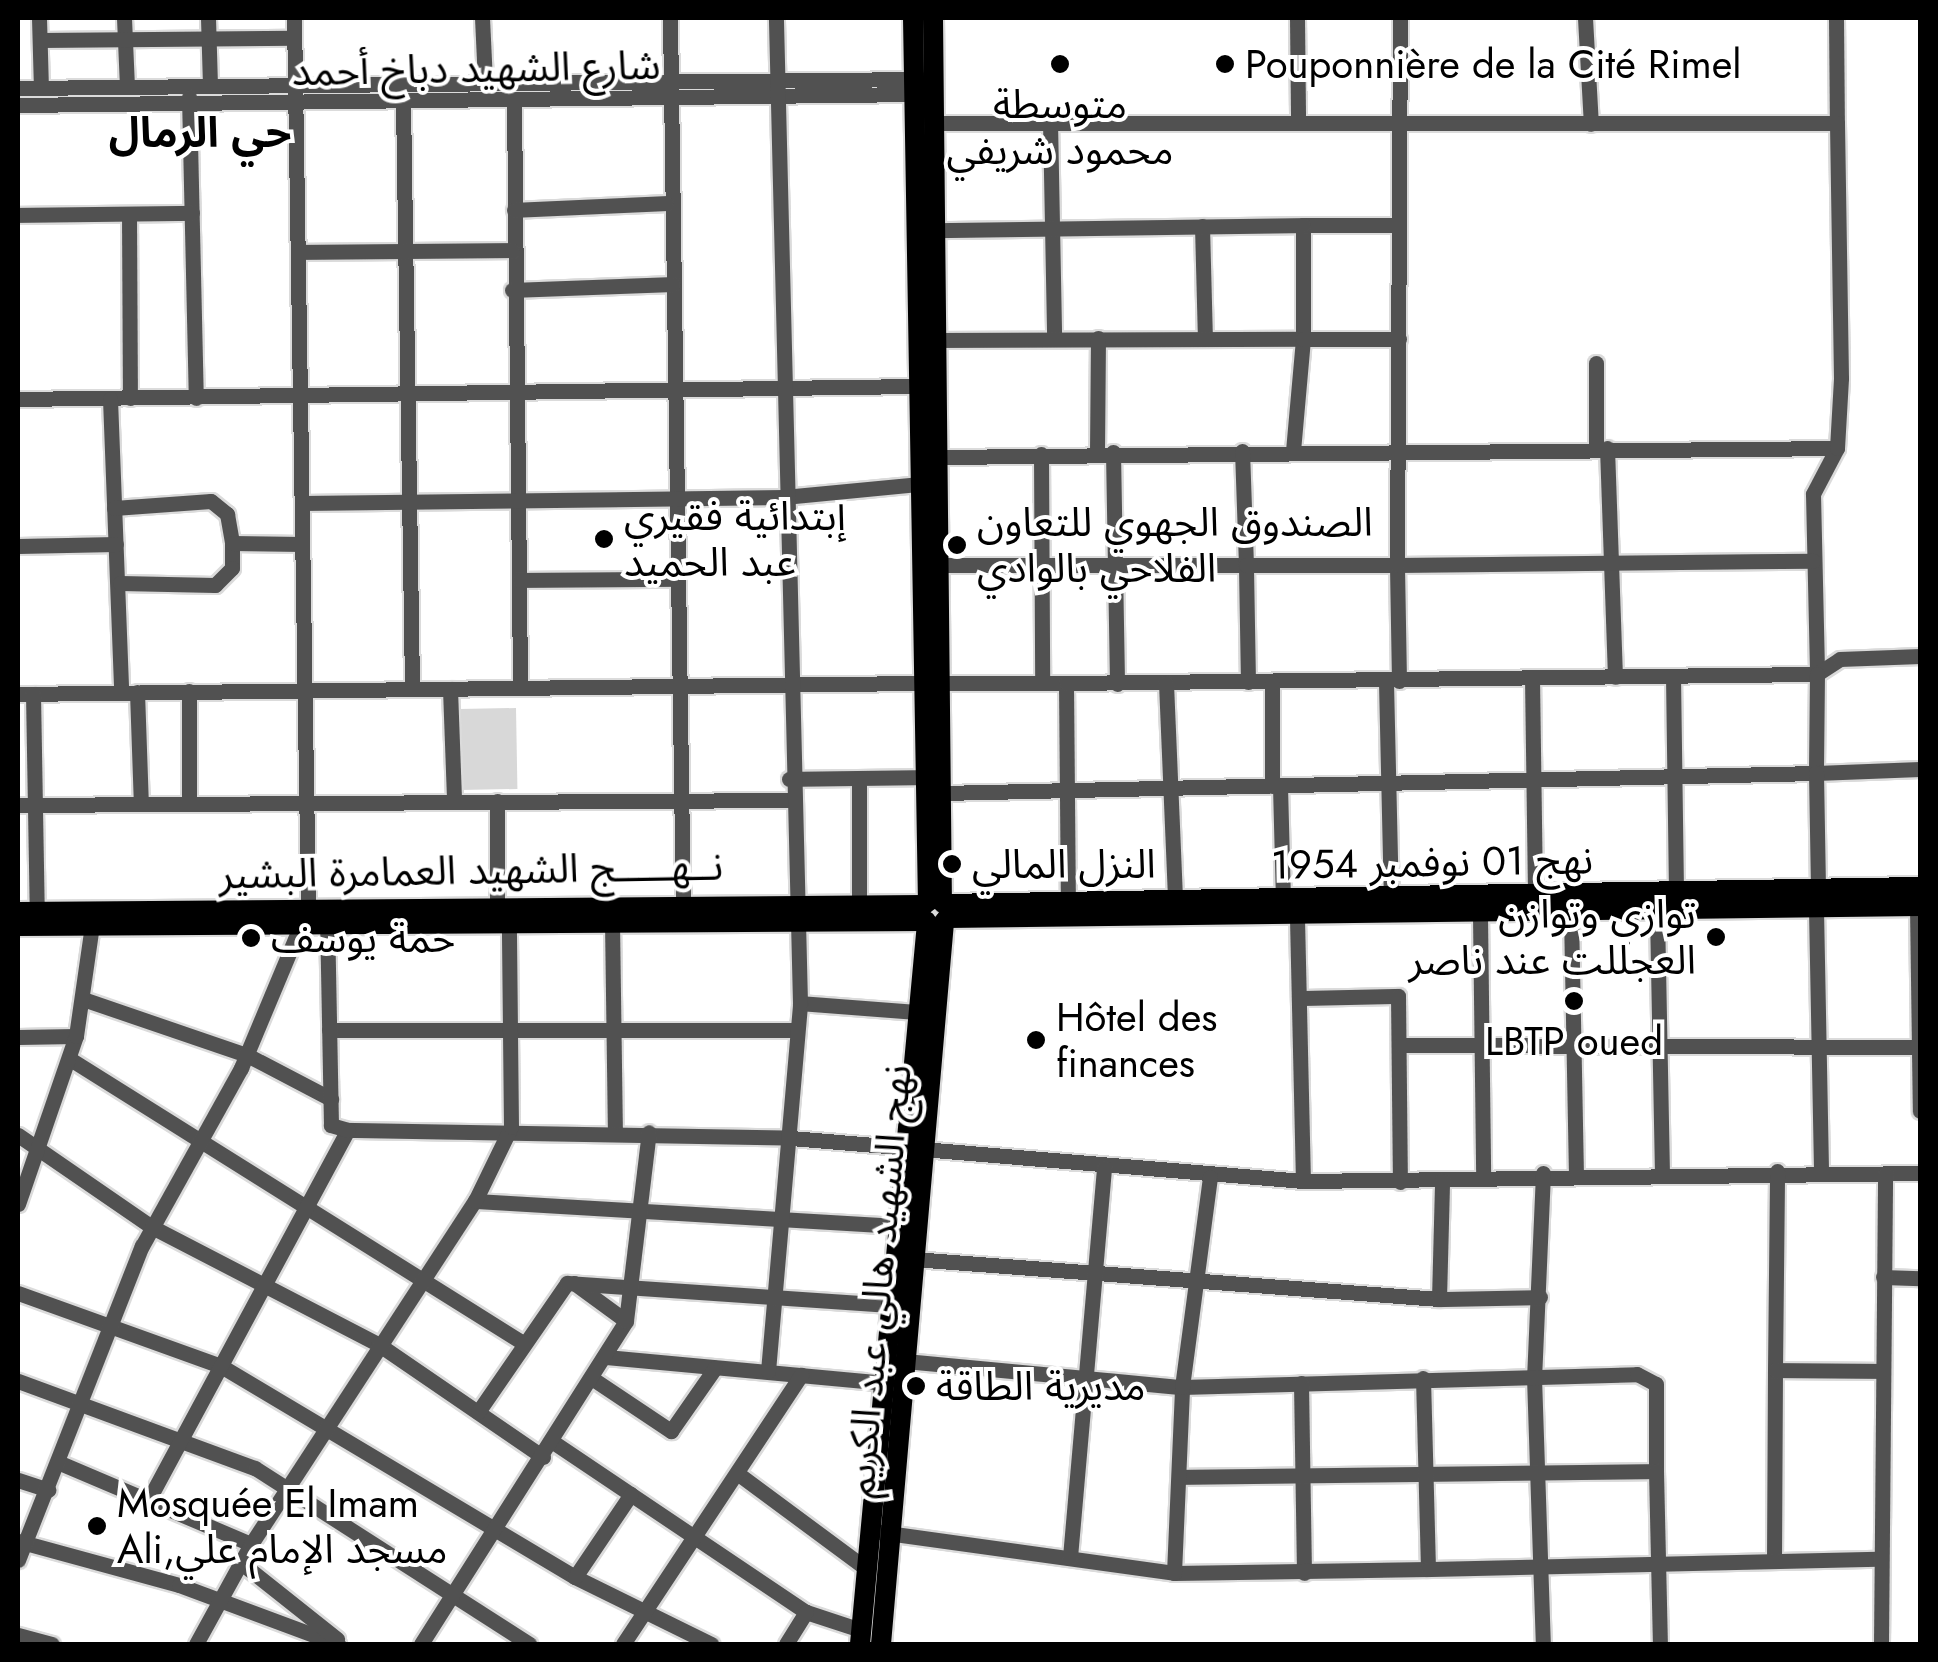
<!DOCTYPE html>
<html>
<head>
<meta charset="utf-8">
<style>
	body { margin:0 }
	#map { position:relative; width:1938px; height:1662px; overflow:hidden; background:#fff; font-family:Jost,"Noto Sans Arabic",sans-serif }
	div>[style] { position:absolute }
	.green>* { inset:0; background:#d8d8d8; transform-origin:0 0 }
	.roads { filter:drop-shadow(2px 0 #dbdbdb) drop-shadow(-2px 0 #dbdbdb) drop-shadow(0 2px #dbdbdb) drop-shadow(0 -2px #dbdbdb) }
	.minor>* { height:15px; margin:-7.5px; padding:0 7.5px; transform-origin:7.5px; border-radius:7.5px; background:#515151 }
	.major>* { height:20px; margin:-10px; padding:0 10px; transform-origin:10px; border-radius:10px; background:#000 }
	.dots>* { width:28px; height:28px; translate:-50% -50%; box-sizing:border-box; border:5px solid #fff; border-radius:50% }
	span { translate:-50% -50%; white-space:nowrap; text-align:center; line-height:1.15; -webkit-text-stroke:8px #fff; paint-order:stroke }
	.poi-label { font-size:40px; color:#000 }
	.left { translate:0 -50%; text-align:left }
	.right { translate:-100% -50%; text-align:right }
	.street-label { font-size:40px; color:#000 }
	.neighbourhood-label { font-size:42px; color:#000; font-weight:700 }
	.frame { position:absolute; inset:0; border:20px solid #000; pointer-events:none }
</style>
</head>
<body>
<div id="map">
	<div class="green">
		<i style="left:516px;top:708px;width:81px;height:57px;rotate:89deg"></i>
	</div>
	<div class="roads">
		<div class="minor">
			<i style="left:39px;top:18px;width:70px;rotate:88.4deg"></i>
			<i style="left:124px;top:18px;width:68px;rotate:87.5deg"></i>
			<i style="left:208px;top:18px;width:67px;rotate:88.3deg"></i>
			<i style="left:482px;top:18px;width:64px;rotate:87.3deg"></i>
			<i style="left:670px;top:18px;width:899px;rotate:89.17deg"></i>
			<i style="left:1297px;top:18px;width:103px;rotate:89.4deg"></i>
			<i style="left:1585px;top:18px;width:106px;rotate:86.8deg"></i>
			<i style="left:1836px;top:18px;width:105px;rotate:89.5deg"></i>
			<i style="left:40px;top:40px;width:254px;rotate:-0.5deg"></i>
			<i style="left:18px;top:88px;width:903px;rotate:-0.57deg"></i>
			<i style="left:189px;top:97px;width:301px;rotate:88.7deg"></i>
			<i style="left:403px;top:101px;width:588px;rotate:89.12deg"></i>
			<i style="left:514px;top:101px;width:586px;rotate:89.41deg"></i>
			<i style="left:18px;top:105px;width:905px;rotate:-0.7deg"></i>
			<i style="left:1050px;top:121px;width:216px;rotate:88.9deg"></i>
			<i style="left:514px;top:210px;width:152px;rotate:-2.6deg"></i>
			<i style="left:129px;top:214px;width:184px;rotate:89.7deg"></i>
			<i style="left:18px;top:215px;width:174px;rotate:-0.7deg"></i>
			<i style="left:1303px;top:225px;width:96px"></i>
			<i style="left:1202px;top:226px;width:112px;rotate:88.5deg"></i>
			<i style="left:299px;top:252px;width:213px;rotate:-0.5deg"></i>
			<i style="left:512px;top:290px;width:161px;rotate:-2.1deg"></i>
			<i style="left:937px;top:340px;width:366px;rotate:-0.2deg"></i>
			<i style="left:1303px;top:339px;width:114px;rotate:-90deg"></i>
			<i style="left:1303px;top:225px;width:363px;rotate:179.2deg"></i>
			<i style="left:1596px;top:363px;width:85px;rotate:90deg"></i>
			<i style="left:18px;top:399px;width:900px;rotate:-0.83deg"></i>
			<i style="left:110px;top:399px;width:293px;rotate:87.8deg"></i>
			<i style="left:1607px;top:448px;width:229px;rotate:88deg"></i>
			<i style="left:1837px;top:448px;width:52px;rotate:117.6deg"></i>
			<i style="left:1813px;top:494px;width:180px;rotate:88.7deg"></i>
			<i style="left:1817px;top:674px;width:27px;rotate:-33deg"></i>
			<i style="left:1840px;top:659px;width:80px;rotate:-2.1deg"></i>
			<i style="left:1293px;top:451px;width:112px;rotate:-84.9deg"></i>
			<i style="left:1303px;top:339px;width:96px"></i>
			<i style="left:1097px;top:452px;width:114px;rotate:-89.5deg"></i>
			<i style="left:1113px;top:452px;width:232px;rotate:89deg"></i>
			<i style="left:1041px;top:454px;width:228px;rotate:89.7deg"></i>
			<i style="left:937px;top:457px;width:900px;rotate:-0.57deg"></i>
			<i style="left:1837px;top:448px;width:70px;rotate:-86.7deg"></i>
			<i style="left:1841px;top:378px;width:255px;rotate:-90.9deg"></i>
			<i style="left:1837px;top:123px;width:899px;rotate:180deg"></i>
			<i style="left:302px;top:503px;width:482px;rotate:-0.7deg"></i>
			<i style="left:784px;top:497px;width:137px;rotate:-5.5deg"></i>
			<i style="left:114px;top:508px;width:97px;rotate:-4.1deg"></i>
			<i style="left:211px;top:501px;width:21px;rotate:39deg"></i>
			<i style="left:227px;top:514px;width:29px;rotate:80deg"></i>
			<i style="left:232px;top:543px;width:25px;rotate:90deg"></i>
			<i style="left:232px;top:568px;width:24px;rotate:135deg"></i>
			<i style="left:215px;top:585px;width:95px;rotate:-178.8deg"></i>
			<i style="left:232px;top:543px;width:70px;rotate:0.8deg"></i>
			<i style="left:18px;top:546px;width:98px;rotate:-1.2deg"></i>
			<i style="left:940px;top:565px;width:306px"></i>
			<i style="left:1246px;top:565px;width:114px;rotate:-92deg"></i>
			<i style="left:520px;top:580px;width:157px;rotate:-0.4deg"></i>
			<i style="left:1673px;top:676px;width:217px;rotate:89.2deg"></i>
			<i style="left:1532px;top:678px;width:219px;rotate:89.2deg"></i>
			<i style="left:1399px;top:681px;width:116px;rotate:-91deg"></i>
			<i style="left:1397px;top:565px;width:416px;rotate:-0.6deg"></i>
			<i style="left:1248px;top:682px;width:117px;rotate:-91deg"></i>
			<i style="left:1246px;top:565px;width:151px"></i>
			<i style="left:1397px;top:565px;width:547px;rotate:-89.69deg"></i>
			<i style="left:1386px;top:682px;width:217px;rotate:88.7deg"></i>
			<i style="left:940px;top:683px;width:126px"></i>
			<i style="left:1066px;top:683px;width:218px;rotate:89.5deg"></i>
			<i style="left:1066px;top:683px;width:751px;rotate:-0.69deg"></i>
			<i style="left:1817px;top:674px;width:99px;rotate:90.6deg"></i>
			<i style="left:1816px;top:773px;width:104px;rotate:-2.2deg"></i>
			<i style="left:1166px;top:683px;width:216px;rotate:87.6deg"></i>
			<i style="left:450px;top:689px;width:111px;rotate:87.9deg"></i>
			<i style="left:137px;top:692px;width:112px;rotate:88deg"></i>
			<i style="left:18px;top:694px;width:906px;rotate:-0.7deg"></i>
			<i style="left:33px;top:694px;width:226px;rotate:89deg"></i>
			<i style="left:859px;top:778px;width:125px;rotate:90deg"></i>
			<i style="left:789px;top:779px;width:136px;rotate:-0.8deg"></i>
			<i style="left:1272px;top:786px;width:104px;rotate:-90deg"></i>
			<i style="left:1280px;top:786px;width:114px;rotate:88.5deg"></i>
			<i style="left:942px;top:793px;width:874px;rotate:-1.31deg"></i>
			<i style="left:1816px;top:773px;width:117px;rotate:89deg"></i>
			<i style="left:497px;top:801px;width:116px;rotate:90deg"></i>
			<i style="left:189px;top:803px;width:112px;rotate:-90deg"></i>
			<i style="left:18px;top:805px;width:771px;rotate:-0.37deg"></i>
			<i style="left:1917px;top:907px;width:204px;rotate:89.2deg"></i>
			<i style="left:1816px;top:909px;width:263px;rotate:88.9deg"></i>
			<i style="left:1657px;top:914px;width:259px;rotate:88.9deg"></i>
			<i style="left:1480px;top:915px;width:263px;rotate:89.3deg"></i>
			<i style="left:1571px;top:915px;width:259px;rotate:88.9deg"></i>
			<i style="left:1297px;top:918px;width:263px;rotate:88.7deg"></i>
			<i style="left:612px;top:922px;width:208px;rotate:89.2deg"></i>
			<i style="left:1299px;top:998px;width:99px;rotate:-1.2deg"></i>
			<i style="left:1398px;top:996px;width:186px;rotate:89.4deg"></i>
			<i style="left:86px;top:1000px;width:170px;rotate:18.9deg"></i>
			<i style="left:247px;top:1055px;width:95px;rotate:27.6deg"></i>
			<i style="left:800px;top:1003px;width:116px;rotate:4.4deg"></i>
			<i style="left:329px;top:1030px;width:468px"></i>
			<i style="left:18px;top:1037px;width:58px;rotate:-1deg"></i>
			<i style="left:1400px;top:1045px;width:520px;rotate:0.22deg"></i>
			<i style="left:70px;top:1059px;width:535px;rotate:32.08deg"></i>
			<i style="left:348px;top:1130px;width:443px;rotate:1deg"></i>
			<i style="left:791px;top:1138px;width:514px;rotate:4.8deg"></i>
			<i style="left:1303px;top:1181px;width:617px;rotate:-0.74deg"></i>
			<i style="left:18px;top:1135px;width:163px;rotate:34.5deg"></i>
			<i style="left:152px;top:1227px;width:254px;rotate:27.4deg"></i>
			<i style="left:378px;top:1344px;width:200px;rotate:34.4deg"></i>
			<i style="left:1543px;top:1173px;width:204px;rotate:92.5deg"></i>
			<i style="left:1534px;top:1377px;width:267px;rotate:88.1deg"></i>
			<i style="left:475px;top:1201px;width:424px;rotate:3.4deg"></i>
			<i style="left:18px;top:1204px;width:178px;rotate:-71deg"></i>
			<i style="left:76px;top:1036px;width:119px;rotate:-81.8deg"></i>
			<i style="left:913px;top:1259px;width:528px;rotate:4.35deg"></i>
			<i style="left:1439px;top:1299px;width:118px;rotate:-88.5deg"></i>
			<i style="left:1883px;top:1277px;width:37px;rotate:2deg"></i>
			<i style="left:574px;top:1283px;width:64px;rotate:36.2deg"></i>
			<i style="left:18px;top:1293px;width:216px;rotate:19.8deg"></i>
			<i style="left:221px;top:1366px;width:412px;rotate:30.8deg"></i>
			<i style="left:575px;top:1577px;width:152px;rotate:26.2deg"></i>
			<i style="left:1439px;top:1299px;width:101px;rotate:-1.1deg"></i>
			<i style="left:606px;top:1357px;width:281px;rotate:5.3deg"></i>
			<i style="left:905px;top:1361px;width:278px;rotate:5.4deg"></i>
			<i style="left:1182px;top:1387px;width:455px;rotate:-1.6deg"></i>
			<i style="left:1637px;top:1374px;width:21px;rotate:28deg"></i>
			<i style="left:1656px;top:1384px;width:87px;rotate:90deg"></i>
			<i style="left:1775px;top:1370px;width:199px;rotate:-89.4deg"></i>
			<i style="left:768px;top:1371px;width:369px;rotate:-85deg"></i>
			<i style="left:800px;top:1003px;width:985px;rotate:-91.4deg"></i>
			<i style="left:593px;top:1379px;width:94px;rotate:33.7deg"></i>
			<i style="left:671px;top:1431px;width:77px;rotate:-55.1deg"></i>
			<i style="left:18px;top:1381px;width:252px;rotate:20.2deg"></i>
			<i style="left:255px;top:1468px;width:326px;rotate:32.7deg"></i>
			<i style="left:1301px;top:1383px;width:190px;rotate:89.1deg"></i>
			<i style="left:478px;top:1412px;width:157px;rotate:-55.4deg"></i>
			<i style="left:567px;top:1283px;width:327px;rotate:3.9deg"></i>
			<i style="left:553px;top:1442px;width:305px;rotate:33.9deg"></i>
			<i style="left:806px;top:1612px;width:58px;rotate:18.1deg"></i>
			<i style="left:60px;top:1463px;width:207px;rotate:23deg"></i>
			<i style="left:737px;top:1473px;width:163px;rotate:36.5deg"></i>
			<i style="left:1179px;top:1477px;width:477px;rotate:-0.7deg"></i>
			<i style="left:1656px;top:1471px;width:173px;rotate:88.7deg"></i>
			<i style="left:18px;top:1480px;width:32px;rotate:18deg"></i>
			<i style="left:149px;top:1499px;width:419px;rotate:-61.7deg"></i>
			<i style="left:348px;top:1130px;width:18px;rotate:-164deg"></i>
			<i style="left:331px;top:1125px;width:202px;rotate:-91.1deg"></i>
			<i style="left:880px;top:1532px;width:297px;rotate:7.9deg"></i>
			<i style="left:1174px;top:1573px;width:254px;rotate:-0.9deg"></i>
			<i style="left:1428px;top:1569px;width:191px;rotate:-91.5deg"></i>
			<i style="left:18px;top:1541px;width:167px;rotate:15.3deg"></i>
			<i style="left:179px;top:1585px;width:170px;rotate:20.4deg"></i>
			<i style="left:1070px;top:1557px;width:391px;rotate:-85deg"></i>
			<i style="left:18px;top:1560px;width:338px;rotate:-68.5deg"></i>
			<i style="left:142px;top:1246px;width:204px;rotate:-60.9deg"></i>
			<i style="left:241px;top:1068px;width:173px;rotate:-67.3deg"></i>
			<i style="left:308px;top:908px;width:890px;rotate:-90.9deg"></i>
			<i style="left:1774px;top:1561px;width:191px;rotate:-89.7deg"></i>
			<i style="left:1775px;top:1370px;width:107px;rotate:0.5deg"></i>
			<i style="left:240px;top:1562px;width:124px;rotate:38.4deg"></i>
			<i style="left:1428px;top:1569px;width:453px;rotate:-1.3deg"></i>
			<i style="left:1174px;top:1573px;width:186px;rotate:-87.5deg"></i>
			<i style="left:1182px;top:1387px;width:212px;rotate:-82.4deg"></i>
			<i style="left:575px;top:1577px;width:100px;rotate:-56deg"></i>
			<i style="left:18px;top:1635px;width:35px;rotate:15deg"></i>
			<i style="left:196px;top:1644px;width:114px;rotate:-61.2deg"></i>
			<i style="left:251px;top:1544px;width:410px;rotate:-56.9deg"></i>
			<i style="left:475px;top:1201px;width:82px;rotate:-64.1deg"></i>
			<i style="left:511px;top:1127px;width:205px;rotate:-90.6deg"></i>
			<i style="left:421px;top:1644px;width:383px;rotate:-57.6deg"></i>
			<i style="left:626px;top:1321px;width:190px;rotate:-83.1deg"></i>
			<i style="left:623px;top:1644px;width:323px;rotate:-56.5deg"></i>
			<i style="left:786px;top:1644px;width:38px;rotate:-58deg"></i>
			<i style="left:1881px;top:1644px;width:470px;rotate:-89.5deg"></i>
		</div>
		<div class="major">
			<i style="left:913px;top:18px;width:884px;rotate:89.03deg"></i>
			<i style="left:933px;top:18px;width:884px;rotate:89.42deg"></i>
			<i style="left:944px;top:904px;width:976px;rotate:-1deg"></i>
			<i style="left:18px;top:912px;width:906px;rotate:-0.44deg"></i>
			<i style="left:947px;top:918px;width:973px;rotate:-0.71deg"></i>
			<i style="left:18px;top:926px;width:908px;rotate:-0.32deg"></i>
			<i style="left:860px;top:1644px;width:724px;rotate:-84.69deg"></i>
			<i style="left:881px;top:1644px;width:725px;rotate:-85.01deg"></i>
		</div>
	</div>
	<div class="dots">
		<i style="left:1060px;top:64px;background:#000"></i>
		<i style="left:1225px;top:64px;background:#000"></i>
		<i style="left:604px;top:539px;background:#000"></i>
		<i style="left:957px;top:545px;background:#000"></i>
		<i style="left:952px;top:864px;background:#000"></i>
		<i style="left:1716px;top:937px;background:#000"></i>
		<i style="left:251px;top:938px;background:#000"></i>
		<i style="left:1574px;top:1001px;background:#000"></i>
		<i style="left:1036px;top:1040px;background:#000"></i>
		<i style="left:916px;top:1386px;background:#000"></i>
		<i style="left:97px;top:1526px;background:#000"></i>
	</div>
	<div class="poi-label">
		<span class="left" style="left:1245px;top:64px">Pouponnière de la Cité Rimel</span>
		<span style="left:1060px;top:127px">متوسطة<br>محمود شريفي</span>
		<span class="left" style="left:624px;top:539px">إبتدائية فقيري<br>عبد الحميد</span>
		<span class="left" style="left:977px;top:545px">الصندوق الجهوي للتعاون<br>الفلاحي بالوادي</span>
		<span class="left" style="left:972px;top:864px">النزل المالي</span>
		<span class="right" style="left:1696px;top:937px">توازي وتوازن<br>العجللت عند ناصر</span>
		<span class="left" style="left:271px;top:938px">حمة يوسف</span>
		<span class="left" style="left:1056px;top:1040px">Hôtel des<br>finances</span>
		<span style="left:1574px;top:1041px">LBTP oued</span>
		<span class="left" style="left:936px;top:1386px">مديرية الطاقة</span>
		<span class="left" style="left:117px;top:1526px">Mosquée El Imam<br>Ali,مسجد الإمام علي</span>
	</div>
	<div class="street-label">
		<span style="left:476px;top:68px;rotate:-1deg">شارع الشهيد دباخ أحمد</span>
		<span style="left:1432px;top:862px;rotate:-1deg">نهج 01 نوفمبر 1954</span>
		<span style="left:471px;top:870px;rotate:-1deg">نــهـــــج الشهيد العمامرة البشير</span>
		<span style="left:878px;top:1281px;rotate:-85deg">نهج الشهيد هالي عبد الكريم</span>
	</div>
	<div class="neighbourhood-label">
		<span style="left:200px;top:133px">حي الرمال</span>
	</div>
	<div class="frame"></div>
</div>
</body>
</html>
